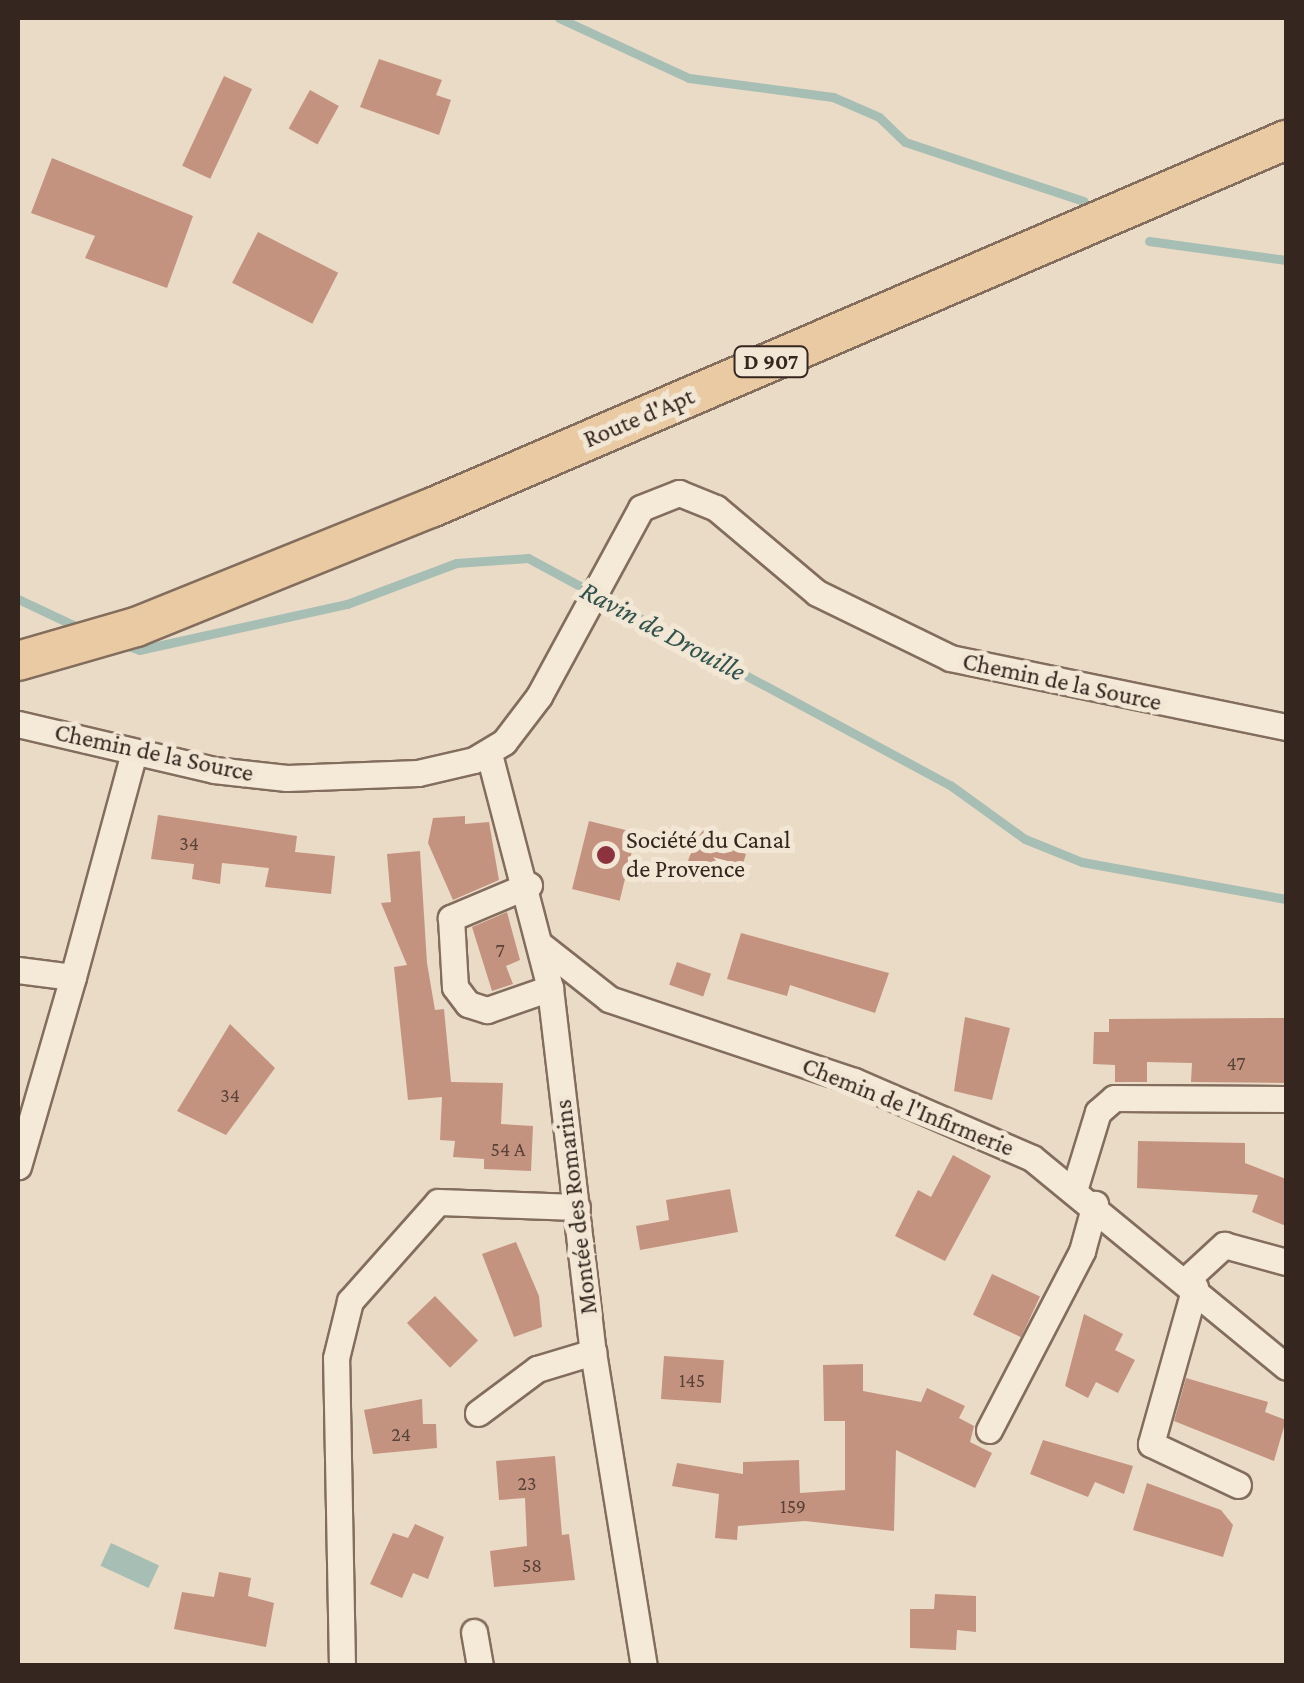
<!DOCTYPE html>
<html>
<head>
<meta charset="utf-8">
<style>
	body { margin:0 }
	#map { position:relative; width:1304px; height:1683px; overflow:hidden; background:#eadbc6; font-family:"Crimson Pro",serif }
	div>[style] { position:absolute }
	.water>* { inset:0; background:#a7beb4; transform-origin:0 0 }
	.stream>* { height:9px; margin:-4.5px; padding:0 4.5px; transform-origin:4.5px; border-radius:4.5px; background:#a7beb4 }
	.building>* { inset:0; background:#c49380; transform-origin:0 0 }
	.roads { filter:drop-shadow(2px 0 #836d5d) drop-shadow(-2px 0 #836d5d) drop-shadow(0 2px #836d5d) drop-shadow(0 -2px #836d5d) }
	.minor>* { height:25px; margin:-12.5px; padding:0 12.5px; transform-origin:12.5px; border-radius:12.5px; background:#f5e9d8 }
	.primary>* { height:38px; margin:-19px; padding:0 19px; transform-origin:19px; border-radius:19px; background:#e9caa2 }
	.dots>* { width:28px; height:28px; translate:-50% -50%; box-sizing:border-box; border:5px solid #f2e6d5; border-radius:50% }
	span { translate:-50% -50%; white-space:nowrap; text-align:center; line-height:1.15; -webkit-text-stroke:10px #f2e6d5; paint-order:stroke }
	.number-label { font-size:20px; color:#594238 }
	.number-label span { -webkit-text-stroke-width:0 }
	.shield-label span { padding:2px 8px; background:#f2e6d5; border:2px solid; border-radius:8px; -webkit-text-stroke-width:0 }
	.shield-label { font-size:22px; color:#352720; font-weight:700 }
	.street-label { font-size:25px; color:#352720 }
	.poi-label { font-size:25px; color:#352720 }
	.left { translate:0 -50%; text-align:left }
	.water-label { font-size:28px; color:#31534d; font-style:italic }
	.frame { position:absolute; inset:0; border:20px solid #352720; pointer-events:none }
</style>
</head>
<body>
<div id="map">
	<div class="water">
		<i style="left:111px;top:1543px;width:53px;height:25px;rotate:25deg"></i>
	</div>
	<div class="stream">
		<i style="left:559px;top:18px;width:143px;rotate:24.8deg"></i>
		<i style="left:689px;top:78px;width:145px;rotate:7.5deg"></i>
		<i style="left:833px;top:97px;width:50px;rotate:23.5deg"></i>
		<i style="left:879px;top:117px;width:36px;rotate:44deg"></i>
		<i style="left:905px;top:142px;width:188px;rotate:18.3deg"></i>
		<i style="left:1149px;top:241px;width:138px;rotate:7.9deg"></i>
		<i style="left:18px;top:599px;width:73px;rotate:25.2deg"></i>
		<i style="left:122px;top:644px;width:18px;rotate:19deg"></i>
		<i style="left:139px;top:650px;width:213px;rotate:-12.5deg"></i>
		<i style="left:347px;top:604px;width:116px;rotate:-20.6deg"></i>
		<i style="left:456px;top:563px;width:72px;rotate:-4deg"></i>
		<i style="left:528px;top:558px;width:479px;rotate:28.3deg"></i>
		<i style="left:950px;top:785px;width:92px;rotate:35.8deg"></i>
		<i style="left:1025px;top:839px;width:61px;rotate:22deg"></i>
		<i style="left:1082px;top:862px;width:207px;rotate:10.3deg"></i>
	</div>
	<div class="building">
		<i style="clip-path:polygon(379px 59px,442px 80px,436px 95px,451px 100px,439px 135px,360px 107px)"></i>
		<i style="left:224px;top:76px;width:31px;height:99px;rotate:25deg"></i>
		<i style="left:310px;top:90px;width:33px;height:44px;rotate:29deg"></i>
		<i style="clip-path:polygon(52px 158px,193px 216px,167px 288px,85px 258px,95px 236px,31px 213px)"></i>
		<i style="left:258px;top:232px;width:90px;height:57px;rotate:27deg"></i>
		<i style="clip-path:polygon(158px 815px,297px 836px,295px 852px,335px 856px,331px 894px,265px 887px,269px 868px,222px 863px,220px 884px,192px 879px,194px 864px,151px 859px)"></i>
		<i style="clip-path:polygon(465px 816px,465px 824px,489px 822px,499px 880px,453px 900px,428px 843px,433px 818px)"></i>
		<i style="left:589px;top:821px;width:49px;height:70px;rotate:14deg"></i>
		<i style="clip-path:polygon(699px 828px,736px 840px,733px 850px,746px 854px,738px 880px,687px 864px)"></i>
		<i style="clip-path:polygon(420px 851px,427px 963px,435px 1010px,444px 1009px,451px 1082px,503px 1083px,501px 1124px,533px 1126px,531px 1171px,484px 1169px,484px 1159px,453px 1157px,455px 1141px,440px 1140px,442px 1097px,408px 1100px,394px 967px,407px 965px,381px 903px,391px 902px,387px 854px)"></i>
		<i style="clip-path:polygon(507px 912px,520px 960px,506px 966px,513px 984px,492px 991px,472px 927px)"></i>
		<i style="clip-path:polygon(741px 933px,889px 973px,875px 1013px,790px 985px,787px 996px,727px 979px)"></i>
		<i style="left:677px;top:962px;width:36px;height:24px;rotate:19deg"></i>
		<i style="clip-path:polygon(965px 1017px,1010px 1028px,992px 1100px,954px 1091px)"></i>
		<i style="clip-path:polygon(1286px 1018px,1286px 1083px,1191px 1082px,1192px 1063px,1147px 1062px,1147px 1082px,1115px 1082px,1115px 1065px,1093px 1064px,1094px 1032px,1109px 1032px,1109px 1019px)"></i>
		<i style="clip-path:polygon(230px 1024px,275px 1068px,226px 1135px,177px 1111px)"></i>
		<i style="clip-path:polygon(1138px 1141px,1245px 1143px,1245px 1163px,1286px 1179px,1286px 1226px,1252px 1212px,1258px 1195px,1137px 1188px)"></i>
		<i style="clip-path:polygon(953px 1155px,991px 1176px,945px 1261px,895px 1236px,918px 1190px,931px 1197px)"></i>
		<i style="clip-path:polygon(730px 1189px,738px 1232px,640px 1250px,636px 1226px,669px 1220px,666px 1200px)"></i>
		<i style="clip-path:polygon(516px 1242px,539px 1296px,542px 1327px,514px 1337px,482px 1254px)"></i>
		<i style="left:992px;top:1274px;width:53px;height:45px;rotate:25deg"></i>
		<i style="left:435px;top:1296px;width:62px;height:39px;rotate:46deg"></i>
		<i style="clip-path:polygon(1084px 1314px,1123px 1334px,1115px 1350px,1135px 1360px,1118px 1393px,1096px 1382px,1088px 1398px,1065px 1386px)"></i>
		<i style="left:664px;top:1356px;width:60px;height:43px;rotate:4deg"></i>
		<i style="clip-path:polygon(863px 1364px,863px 1391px,921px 1402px,927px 1388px,965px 1406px,959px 1418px,974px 1426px,970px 1442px,992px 1453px,975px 1488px,896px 1450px,894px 1531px,805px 1521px,738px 1526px,737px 1540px,715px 1538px,719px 1494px,672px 1486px,677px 1463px,743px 1474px,743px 1462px,799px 1460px,800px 1493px,845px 1490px,845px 1421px,824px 1421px,823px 1365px)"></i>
		<i style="clip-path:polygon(1186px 1378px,1268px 1402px,1265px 1412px,1286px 1420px,1274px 1461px,1174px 1421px)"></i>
		<i style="clip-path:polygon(422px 1399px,423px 1424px,436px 1424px,437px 1448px,373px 1454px,364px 1410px)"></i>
		<i style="clip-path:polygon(1043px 1440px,1133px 1466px,1124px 1494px,1095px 1482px,1088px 1497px,1030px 1474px)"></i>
		<i style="clip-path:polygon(555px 1456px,562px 1535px,569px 1534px,575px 1580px,494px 1587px,490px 1551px,527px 1546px,525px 1498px,499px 1500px,496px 1461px)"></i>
		<i style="clip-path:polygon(1147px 1483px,1221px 1510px,1233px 1525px,1223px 1557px,1133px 1530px)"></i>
		<i style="clip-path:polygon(415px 1524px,444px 1537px,428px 1579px,413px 1573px,402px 1598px,370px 1584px,393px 1533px,408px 1538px)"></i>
		<i style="clip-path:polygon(219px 1572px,251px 1578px,248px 1596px,274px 1603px,266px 1647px,174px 1629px,182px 1592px,214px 1597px)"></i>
		<i style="clip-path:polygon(935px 1594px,976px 1596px,976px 1632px,957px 1630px,956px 1650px,910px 1648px,910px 1609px,934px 1609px)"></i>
	</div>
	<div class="roads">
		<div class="minor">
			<i style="left:18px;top:724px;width:201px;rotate:13.2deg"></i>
			<i style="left:214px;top:770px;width:73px;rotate:6.3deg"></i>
			<i style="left:287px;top:778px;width:131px;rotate:-2.2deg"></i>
			<i style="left:418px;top:773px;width:57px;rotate:-13.1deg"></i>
			<i style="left:474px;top:760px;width:35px;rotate:-31deg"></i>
			<i style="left:504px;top:742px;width:58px;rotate:-52.7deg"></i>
			<i style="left:539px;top:696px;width:214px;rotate:-61.5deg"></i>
			<i style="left:641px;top:508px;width:41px;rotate:-21.5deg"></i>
			<i style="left:679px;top:493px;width:40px;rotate:22deg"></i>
			<i style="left:716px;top:508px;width:132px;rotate:40.1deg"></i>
			<i style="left:817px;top:593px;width:148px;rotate:26deg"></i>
			<i style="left:950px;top:658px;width:343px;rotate:11.6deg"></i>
			<i style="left:489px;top:754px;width:242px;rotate:75.4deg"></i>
			<i style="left:550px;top:988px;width:367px;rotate:83.3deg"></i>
			<i style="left:593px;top:1352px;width:318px;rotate:80.8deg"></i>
			<i style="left:529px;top:885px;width:85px;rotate:157.1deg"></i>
			<i style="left:451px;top:918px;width:69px;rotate:86.7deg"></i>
			<i style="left:455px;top:987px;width:21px;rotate:53deg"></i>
			<i style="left:468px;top:1004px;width:20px;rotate:18deg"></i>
			<i style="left:487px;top:1010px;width:67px;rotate:-19.2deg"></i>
			<i style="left:542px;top:946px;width:85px;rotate:38.3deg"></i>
			<i style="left:609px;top:999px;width:258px;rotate:18.5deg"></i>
			<i style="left:854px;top:1081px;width:194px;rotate:23.4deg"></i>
			<i style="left:1032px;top:1158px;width:329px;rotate:39.4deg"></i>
			<i style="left:18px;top:970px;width:55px;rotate:7.3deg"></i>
			<i style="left:73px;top:977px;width:197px;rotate:106.2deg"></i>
			<i style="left:73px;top:977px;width:232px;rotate:-74.8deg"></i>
			<i style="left:1075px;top:1187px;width:78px;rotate:-73deg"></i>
			<i style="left:1098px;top:1112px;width:21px;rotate:-41deg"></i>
			<i style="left:1114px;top:1098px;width:172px;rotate:0.3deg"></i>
			<i style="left:1186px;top:1280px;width:52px;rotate:-42.6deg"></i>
			<i style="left:1224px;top:1245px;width:64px;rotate:15.3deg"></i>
			<i style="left:1195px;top:1287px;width:163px;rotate:105.7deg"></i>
			<i style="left:1151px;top:1444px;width:96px;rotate:25.2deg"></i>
			<i style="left:478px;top:1413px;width:74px;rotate:-36.7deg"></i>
			<i style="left:537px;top:1369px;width:59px;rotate:-16.9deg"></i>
			<i style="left:989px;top:1430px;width:202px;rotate:-62.5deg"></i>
			<i style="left:1082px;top:1251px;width:49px;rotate:-74.5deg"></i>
			<i style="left:474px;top:1632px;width:35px;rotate:80deg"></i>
			<i style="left:342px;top:1666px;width:308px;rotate:-91.1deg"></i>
			<i style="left:336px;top:1358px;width:59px;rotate:-76.2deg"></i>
			<i style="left:350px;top:1301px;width:132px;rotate:-48.4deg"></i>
			<i style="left:438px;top:1202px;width:139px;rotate:2.1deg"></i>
		</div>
		<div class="primary">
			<i style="left:18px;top:661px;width:123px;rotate:-16.1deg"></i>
			<i style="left:136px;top:627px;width:318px;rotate:-22deg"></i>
			<i style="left:431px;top:508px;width:931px;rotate:-23.29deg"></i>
		</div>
	</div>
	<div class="dots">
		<i style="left:606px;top:855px;background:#8c333f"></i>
	</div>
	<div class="number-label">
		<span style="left:189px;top:843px">34</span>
		<span style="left:500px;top:950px">7</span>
		<span style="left:1236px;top:1063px">47</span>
		<span style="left:230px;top:1095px">34</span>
		<span style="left:508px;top:1149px">54 A</span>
		<span style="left:692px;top:1380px">145</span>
		<span style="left:401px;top:1434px">24</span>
		<span style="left:527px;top:1483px">23</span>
		<span style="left:793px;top:1506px">159</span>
		<span style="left:532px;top:1565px">58</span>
	</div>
	<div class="shield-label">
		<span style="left:771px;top:362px">D 907</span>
	</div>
	<div class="street-label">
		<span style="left:639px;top:418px;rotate:-23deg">Route d'Apt</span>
		<span style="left:1062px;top:682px;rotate:12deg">Chemin de la Source</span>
		<span style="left:154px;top:753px;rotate:12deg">Chemin de la Source</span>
		<span style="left:908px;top:1107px;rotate:22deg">Chemin de l'Infirmerie</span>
		<span style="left:576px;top:1207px;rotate:-97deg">Montée des Romarins</span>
	</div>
	<div class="poi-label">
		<span class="left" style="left:626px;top:855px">Société du Canal<br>de Provence</span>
	</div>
	<div class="water-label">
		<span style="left:663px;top:631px;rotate:28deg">Ravin de Drouille</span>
	</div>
	<div class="frame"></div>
</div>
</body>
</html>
